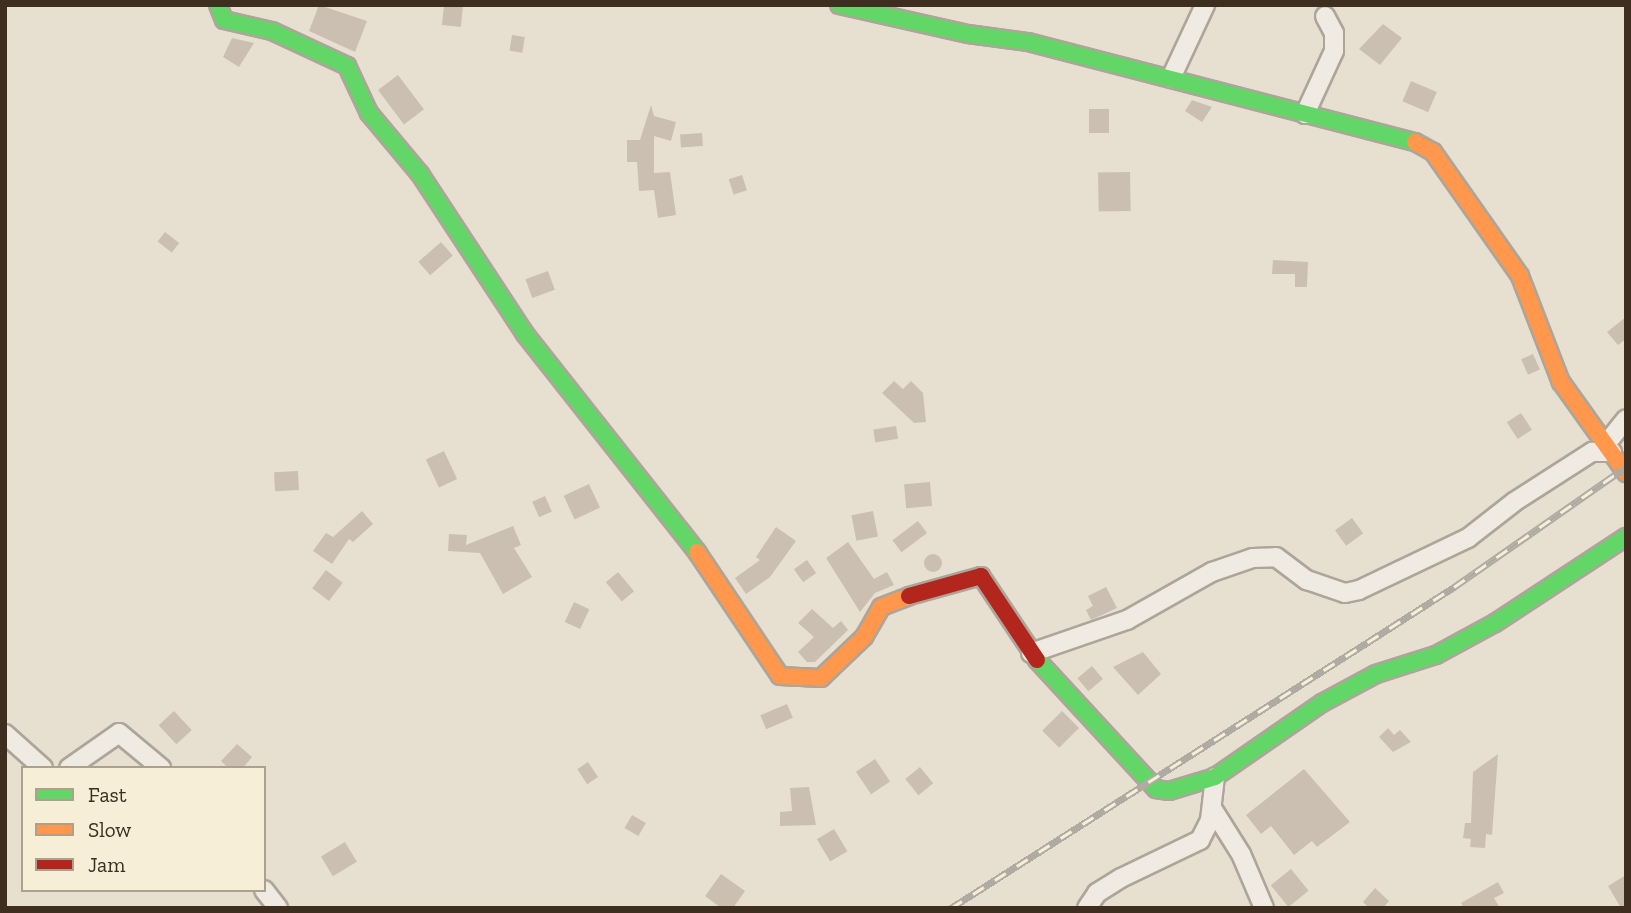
<!DOCTYPE html>
<html>
<head>
<meta charset="utf-8">
<style>
	body { margin:0 }
	#map { position:relative; width:1631px; height:913px; overflow:hidden; background:#e7e0d1; font-family:"Zilla Slab",serif }
	div>[style] { position:absolute }
	.building>* { inset:0; background:#cbbfb2; transform-origin:0 0 }
	.round { border-radius:50% }
	.roads { filter:drop-shadow(2px 0 #ada599) drop-shadow(-2px 0 #ada599) drop-shadow(0 2px #ada599) drop-shadow(0 -2px #ada599) }
	.street>* { height:18px; margin:-9px; padding:0 9px; transform-origin:9px; border-radius:9px; background:#efebe3 }
	.fast>* { height:16px; margin:-8px; padding:0 8px; transform-origin:8px; border-radius:8px; background:#63d668 }
	.slow>* { height:16px; margin:-8px; padding:0 8px; transform-origin:8px; border-radius:8px; background:#ff974d }
	.jam>* { height:16px; margin:-8px; padding:0 8px; transform-origin:8px; border-radius:8px; background:#b3261e }
	.rail>* { height:7px; margin-top:-3.5px; transform-origin:0; background:repeating-linear-gradient(90deg,#f7eed8 0 13px,#afaaa2 0 26px); box-sizing:border-box; border-block:2px solid #afaaa2 }
	span { translate:-50% -50%; white-space:nowrap; text-align:center; line-height:1.15; -webkit-text-stroke:7px #f7eed8; paint-order:stroke }
	.frame { position:absolute; inset:0; border:7px solid #3d2e20; pointer-events:none }
	.legend { position:absolute; left:21px; top:766px; width:245px; height:126px; box-sizing:border-box; background:#f7eed8; border:2px solid #ada18e; margin:0; padding:9px 12px; list-style:none; font-size:21px; color:#3d2e20 }
	.legend li { display:flex; align-items:center; gap:14px; height:35px }
	.legend b { width:35px; border:2px solid #ada18e }
</style>
</head>
<body>
<div id="map">
	<div class="building">
		<i style="clip-path:polygon(319px 5px,367px 21px,355px 52px,309px 31px)"></i>
		<i style="left:444px;top:5px;width:19px;height:20px;rotate:6deg"></i>
		<i style="clip-path:polygon(1383px 24px,1402px 38px,1380px 65px,1359px 49px)"></i>
		<i style="left:512px;top:35px;width:13px;height:16px;rotate:9deg"></i>
		<i style="clip-path:polygon(232px 38px,254px 43px,239px 67px,223px 57px)"></i>
		<i style="left:398px;top:75px;width:43px;height:25px;rotate:53deg"></i>
		<i style="left:1411px;top:81px;width:28px;height:22px;rotate:23deg"></i>
		<i style="clip-path:polygon(1192px 100px,1212px 107px,1202px 122px,1185px 111px)"></i>
		<i style="clip-path:polygon(651px 105px,654px 116px,676px 122px,671px 141px,654px 136px,654px 173px,670px 172px,676px 215px,658px 218px,654px 190px,639px 191px,637px 162px,627px 162px,627px 140px,640px 140px)"></i>
		<i style="left:1109px;top:109px;width:24px;height:20px;rotate:90deg"></i>
		<i style="left:702px;top:133px;width:13px;height:22px;rotate:86deg"></i>
		<i style="left:1130px;top:172px;width:39px;height:32px;rotate:89deg"></i>
		<i style="left:742px;top:175px;width:16px;height:14px;rotate:72deg"></i>
		<i style="left:165px;top:232px;width:18px;height:12px;rotate:38deg"></i>
		<i style="left:441px;top:242px;width:18px;height:30px;rotate:49deg"></i>
		<i style="clip-path:polygon(1273px 260px,1308px 262px,1307px 287px,1295px 287px,1295px 274px,1272px 274px)"></i>
		<i style="left:548px;top:271px;width:20px;height:24px;rotate:70deg"></i>
		<i style="clip-path:polygon(1626px 317px,1626px 339px,1618px 345px,1607px 332px)"></i>
		<i style="left:1533px;top:354px;width:17px;height:13px;rotate:66deg"></i>
		<i style="clip-path:polygon(894px 381px,903px 389px,911px 381px,923px 393px,926px 422px,914px 423px,882px 393px)"></i>
		<i style="left:1521px;top:413px;width:20px;height:17px;rotate:57deg"></i>
		<i style="left:896px;top:426px;width:13px;height:23px;rotate:81deg"></i>
		<i style="left:444px;top:451px;width:31px;height:20px;rotate:65deg"></i>
		<i style="left:298px;top:471px;width:19px;height:24px;rotate:87deg"></i>
		<i style="left:930px;top:482px;width:24px;height:26px;rotate:85deg"></i>
		<i style="left:589px;top:484px;width:26px;height:28px;rotate:65deg"></i>
		<i style="left:545px;top:496px;width:17px;height:14px;rotate:66deg"></i>
		<i style="clip-path:polygon(362px 511px,373px 524px,353px 542px,349px 539px,332px 564px,313px 551px,326px 533px,333px 537px)"></i>
		<i style="left:873px;top:511px;width:26px;height:22px;rotate:79deg"></i>
		<i style="left:1352px;top:518px;width:19px;height:21px;rotate:54deg"></i>
		<i style="left:918px;top:521px;width:15px;height:32px;rotate:53deg"></i>
		<i style="clip-path:polygon(513px 526px,521px 545px,514px 548px,532px 577px,503px 594px,480px 553px,448px 551px,449px 534px,467px 535px,466px 545px)"></i>
		<i style="clip-path:polygon(776px 527px,796px 541px,770px 577px,746px 594px,735px 578px,760px 560px,756px 557px)"></i>
		<i style="clip-path:polygon(848px 542px,874px 579px,887px 572px,894px 585px,875px 593px,860px 612px,826px 558px)"></i>
		<i class="round" style="left:924px;top:554px;width:18px;height:18px"></i>
		<i style="left:807px;top:560px;width:16px;height:16px;rotate:55deg"></i>
		<i style="left:326px;top:570px;width:21px;height:23px;rotate:37deg"></i>
		<i style="left:618px;top:572px;width:25px;height:16px;rotate:50deg"></i>
		<i style="clip-path:polygon(1106px 587px,1117px 608px,1091px 620px,1086px 610px,1093px 606px,1088px 596px)"></i>
		<i style="left:574px;top:602px;width:17px;height:22px;rotate:25deg"></i>
		<i style="clip-path:polygon(812px 609px,833px 628px,841px 621px,848px 630px,815px 662px,807px 662px,798px 652px,814px 637px,798px 623px)"></i>
		<i style="clip-path:polygon(1143px 652px,1161px 674px,1138px 695px,1113px 667px)"></i>
		<i style="left:1092px;top:666px;width:17px;height:19px;rotate:50deg"></i>
		<i style="left:787px;top:704px;width:15px;height:29px;rotate:67deg"></i>
		<i style="left:174px;top:711px;width:26px;height:21px;rotate:47deg"></i>
		<i style="left:1062px;top:711px;width:24px;height:28px;rotate:45deg"></i>
		<i style="clip-path:polygon(1388px 728px,1394px 735px,1400px 730px,1411px 742px,1393px 752px,1379px 737px)"></i>
		<i style="clip-path:polygon(237px 744px,252px 757px,243px 768px,228px 768px,221px 761px)"></i>
		<i style="clip-path:polygon(1498px 754px,1492px 835px,1486px 834px,1485px 848px,1470px 847px,1471px 839px,1463px 838px,1465px 823px,1471px 823px,1473px 772px)"></i>
		<i style="left:875px;top:759px;width:27px;height:23px;rotate:56deg"></i>
		<i style="left:588px;top:762px;width:18px;height:13px;rotate:56deg"></i>
		<i style="left:920px;top:767px;width:21px;height:19px;rotate:51deg"></i>
		<i style="clip-path:polygon(1304px 769px,1350px 822px,1317px 847px,1312px 841px,1294px 855px,1271px 826px,1261px 834px,1246px 815px)"></i>
		<i style="clip-path:polygon(809px 787px,816px 825px,780px 826px,780px 812px,792px 811px,790px 788px)"></i>
		<i style="left:632px;top:815px;width:16px;height:15px;rotate:30deg"></i>
		<i style="left:834px;top:829px;width:26px;height:20px;rotate:59deg"></i>
		<i style="left:345px;top:842px;width:23px;height:28px;rotate:59deg"></i>
		<i style="left:1291px;top:869px;width:28px;height:26px;rotate:51deg"></i>
		<i style="clip-path:polygon(721px 874px,745px 891px,733px 908px,721px 908px,705px 896px)"></i>
		<i style="clip-path:polygon(1626px 875px,1626px 908px,1621px 908px,1608px 886px)"></i>
		<i style="clip-path:polygon(1498px 882px,1504px 893px,1494px 898px,1500px 908px,1464px 908px,1461px 903px)"></i>
		<i style="clip-path:polygon(1375px 888px,1389px 901px,1383px 908px,1369px 908px,1363px 902px)"></i>
	</div>
	<div class="roads">
		<div class="street">
			<i style="left:1171px;top:78px;width:81px;rotate:-65deg"></i>
			<i style="left:1305px;top:114px;width:69px;rotate:-65.3deg"></i>
			<i style="left:1334px;top:51px;width:18px;rotate:-90deg"></i>
			<i style="left:1334px;top:33px;width:19px;rotate:-118deg"></i>
			<i style="left:1606px;top:444px;width:32px;rotate:-51deg"></i>
			<i style="left:1031px;top:653px;width:102px;rotate:-19deg"></i>
			<i style="left:1127px;top:620px;width:98px;rotate:-29.5deg"></i>
			<i style="left:1212px;top:572px;width:43px;rotate:-18.9deg"></i>
			<i style="left:1253px;top:558px;width:23px;rotate:-2deg"></i>
			<i style="left:1276px;top:557px;width:39px;rotate:37deg"></i>
			<i style="left:1307px;top:580px;width:40px;rotate:18.9deg"></i>
			<i style="left:1345px;top:593px;width:14px;rotate:-12deg"></i>
			<i style="left:1359px;top:590px;width:121px;rotate:-25.5deg"></i>
			<i style="left:1468px;top:538px;width:58px;rotate:-38deg"></i>
			<i style="left:1514px;top:502px;width:93px;rotate:-32.7deg"></i>
			<i style="left:1592px;top:452px;width:20px"></i>
			<i style="left:5px;top:734px;width:51px;rotate:41.8deg"></i>
			<i style="left:69px;top:768px;width:61px;rotate:-35deg"></i>
			<i style="left:119px;top:733px;width:55px;rotate:39.8deg"></i>
			<i style="left:1212px;top:808px;width:54px;rotate:57.8deg"></i>
			<i style="left:1241px;top:854px;width:59px;rotate:66.9deg"></i>
			<i style="left:264px;top:890px;width:23px;rotate:52deg"></i>
			<i style="left:1087px;top:908px;width:18px;rotate:-56deg"></i>
			<i style="left:1097px;top:893px;width:28px;rotate:-32deg"></i>
			<i style="left:1121px;top:878px;width:88px;rotate:-25.7deg"></i>
			<i style="left:1200px;top:840px;width:22px;rotate:-63deg"></i>
			<i style="left:1210px;top:820px;width:43px;rotate:-83.4deg"></i>
		</div>
		<div class="fast">
			<i style="left:218px;top:5px;width:16px;rotate:68deg"></i>
			<i style="left:224px;top:20px;width:49px;rotate:12.9deg"></i>
			<i style="left:272px;top:31px;width:83px;rotate:25deg"></i>
			<i style="left:347px;top:66px;width:52px;rotate:64.9deg"></i>
			<i style="left:369px;top:113px;width:80px;rotate:50.1deg"></i>
			<i style="left:420px;top:174px;width:191px;rotate:56.7deg"></i>
			<i style="left:525px;top:334px;width:278px;rotate:51.7deg"></i>
			<i style="left:839px;top:5px;width:132px;rotate:12.7deg"></i>
			<i style="left:968px;top:34px;width:61px;rotate:7.6deg"></i>
			<i style="left:1028px;top:42px;width:400px;rotate:14.5deg"></i>
			<i style="left:1037px;top:660px;width:176px;rotate:47.3deg"></i>
			<i style="left:1156px;top:789px;width:13px;rotate:9deg"></i>
			<i style="left:1169px;top:791px;width:48px;rotate:-16.9deg"></i>
			<i style="left:1215px;top:777px;width:130px;rotate:-34.7deg"></i>
			<i style="left:1322px;top:703px;width:61px;rotate:-28.2deg"></i>
			<i style="left:1376px;top:674px;width:63px;rotate:-17.6deg"></i>
			<i style="left:1436px;top:655px;width:67px;rotate:-28.5deg"></i>
			<i style="left:1495px;top:623px;width:157px;rotate:-33.3deg"></i>
		</div>
		<div class="slow">
			<i style="left:1415px;top:142px;width:21px;rotate:29deg"></i>
			<i style="left:1433px;top:152px;width:151px;rotate:54.9deg"></i>
			<i style="left:1520px;top:276px;width:114px;rotate:68.9deg"></i>
			<i style="left:1561px;top:382px;width:112px;rotate:54.5deg"></i>
			<i style="left:697px;top:552px;width:149px;rotate:56.2deg"></i>
			<i style="left:780px;top:676px;width:41px;rotate:2.8deg"></i>
			<i style="left:821px;top:678px;width:59px;rotate:-43.6deg"></i>
			<i style="left:864px;top:637px;width:34px;rotate:-60deg"></i>
			<i style="left:881px;top:607px;width:30px;rotate:-21deg"></i>
		</div>
		<div class="jam">
			<i style="left:909px;top:596px;width:75px;rotate:-15.5deg"></i>
			<i style="left:981px;top:576px;width:101px;rotate:56.3deg"></i>
		</div>
	</div>
	<div class="rail">
		<i style="left:951px;top:908px;width:597px;rotate:-32.54deg"></i>
		<i style="left:1454px;top:587px;width:210px;rotate:-34.9deg"></i>
	</div>
	<div class="frame"></div>
	<ul class="legend">
	<li><b style="height:9px;background:#63d668"></b>Fast</li>
	<li><b style="height:9px;background:#ff974d"></b>Slow</li>
	<li><b style="height:9px;background:#b3261e"></b>Jam</li>
	</ul>
</div>
</body>
</html>
